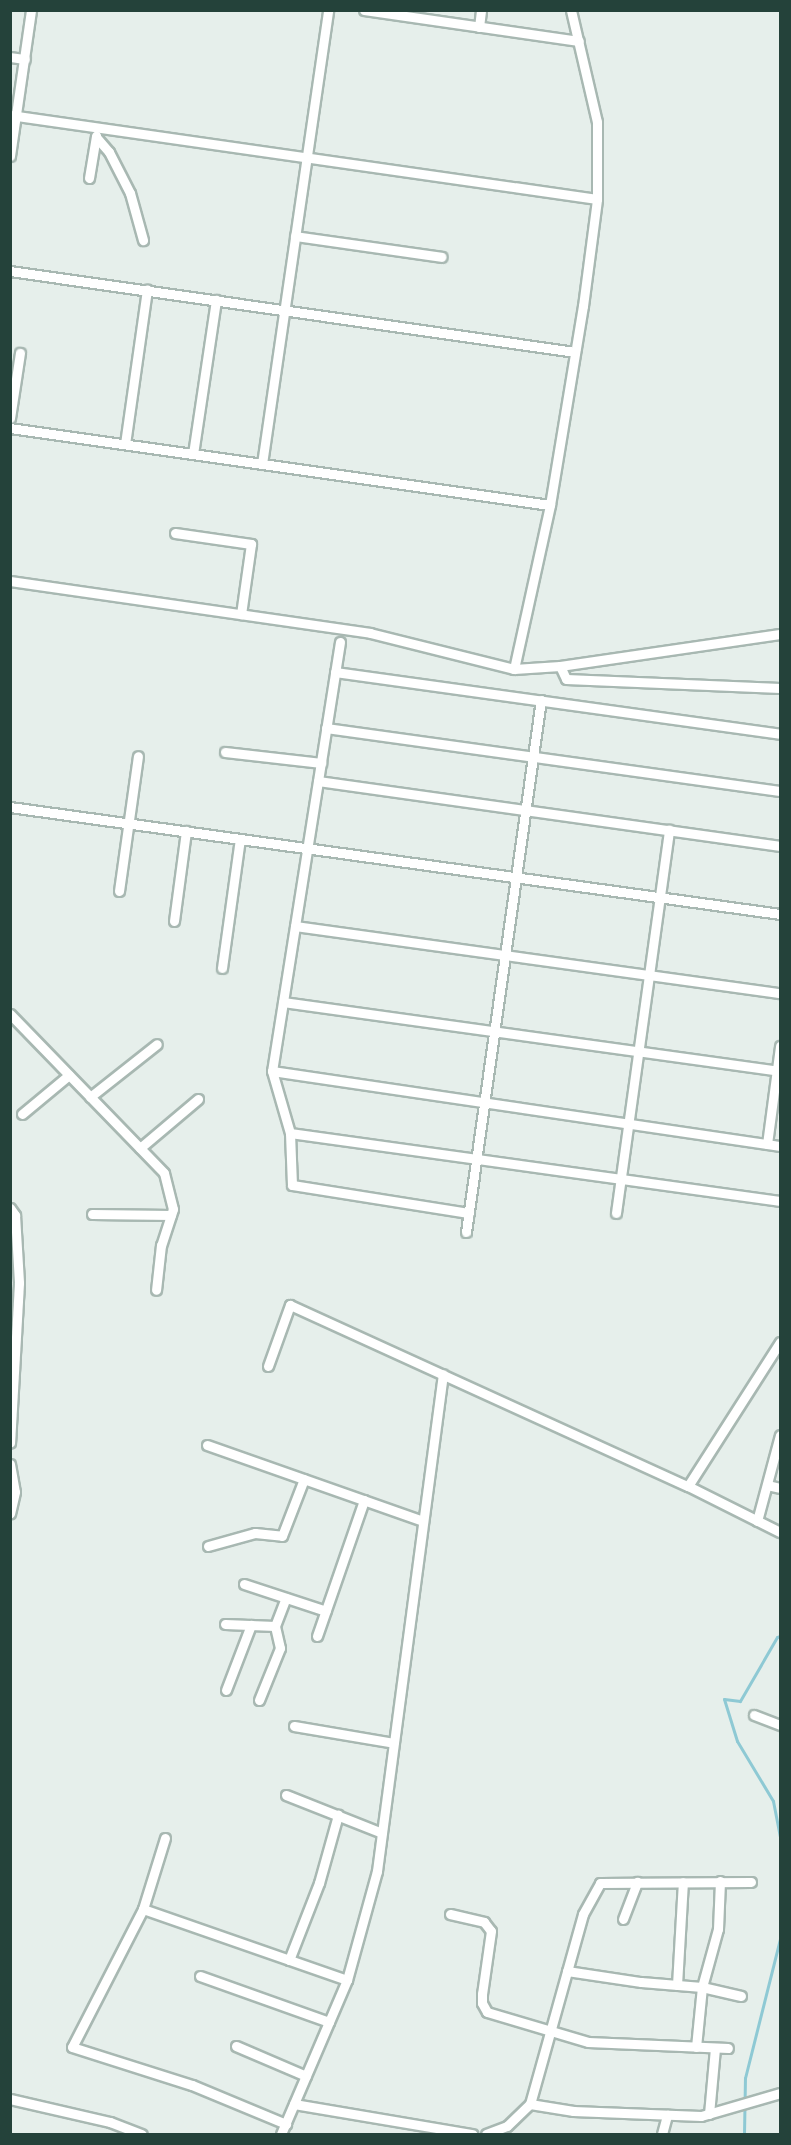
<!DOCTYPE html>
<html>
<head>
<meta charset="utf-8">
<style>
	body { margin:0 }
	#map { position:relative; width:791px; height:2145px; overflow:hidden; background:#e6efeb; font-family:Jost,sans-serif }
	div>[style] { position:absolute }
	.stream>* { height:3px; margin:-1.5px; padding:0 1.5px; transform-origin:1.5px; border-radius:1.5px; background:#8ec9d4 }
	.roads { filter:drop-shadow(2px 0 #a8b8b2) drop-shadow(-2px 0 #a8b8b2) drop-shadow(0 2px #a8b8b2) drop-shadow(0 -2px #a8b8b2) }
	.minor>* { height:9px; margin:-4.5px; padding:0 4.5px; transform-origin:4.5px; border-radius:4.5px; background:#fff }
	span { translate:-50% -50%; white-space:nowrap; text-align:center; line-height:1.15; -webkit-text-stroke:5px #f7fbf9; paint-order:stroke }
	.frame { position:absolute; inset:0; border:12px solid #24423a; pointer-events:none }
</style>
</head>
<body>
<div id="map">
	<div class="stream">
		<i style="left:780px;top:1636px;width:3px;rotate:162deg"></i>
		<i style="left:777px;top:1637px;width:74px;rotate:120deg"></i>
		<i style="left:740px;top:1701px;width:16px;rotate:-173deg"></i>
		<i style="left:724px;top:1699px;width:44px;rotate:72.8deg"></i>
		<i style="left:737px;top:1741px;width:70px;rotate:59deg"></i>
		<i style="left:773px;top:1801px;width:36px;rotate:79deg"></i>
		<i style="left:744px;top:2134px;width:56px;rotate:-89deg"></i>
		<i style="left:745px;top:2078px;width:143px;rotate:-75.9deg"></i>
	</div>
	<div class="roads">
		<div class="minor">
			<i style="left:364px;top:10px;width:217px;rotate:8.2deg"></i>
			<i style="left:479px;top:27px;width:17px;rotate:-83deg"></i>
			<i style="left:10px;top:57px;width:15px;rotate:8deg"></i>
			<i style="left:10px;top:115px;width:593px;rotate:8.14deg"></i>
			<i style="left:96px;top:137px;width:20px;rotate:49deg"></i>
			<i style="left:109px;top:152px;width:46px;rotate:62.9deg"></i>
			<i style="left:130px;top:193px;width:49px;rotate:74.5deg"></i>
			<i style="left:10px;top:156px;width:148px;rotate:-81.8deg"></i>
			<i style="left:89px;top:178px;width:43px;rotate:-80.5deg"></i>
			<i style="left:295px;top:236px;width:148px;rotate:8.1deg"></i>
			<i style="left:10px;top:271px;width:571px;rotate:8.16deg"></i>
			<i style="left:10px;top:418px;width:66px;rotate:-81.3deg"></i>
			<i style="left:10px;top:428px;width:545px;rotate:8.12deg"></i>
			<i style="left:125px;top:444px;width:156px;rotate:-81.9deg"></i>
			<i style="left:193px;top:454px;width:156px;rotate:-81.5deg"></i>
			<i style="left:262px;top:464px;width:459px;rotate:-81.7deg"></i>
			<i style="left:175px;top:533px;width:77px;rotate:8.2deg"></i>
			<i style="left:251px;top:544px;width:71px;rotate:98.1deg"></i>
			<i style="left:10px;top:581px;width:364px;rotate:8.2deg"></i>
			<i style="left:370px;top:633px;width:148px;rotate:14deg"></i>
			<i style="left:514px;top:669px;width:46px;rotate:-3.7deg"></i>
			<i style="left:560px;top:666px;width:222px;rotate:-8.3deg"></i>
			<i style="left:340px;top:642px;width:434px;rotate:99deg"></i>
			<i style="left:272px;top:1071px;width:65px;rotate:73.8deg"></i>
			<i style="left:290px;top:1133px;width:52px;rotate:87.8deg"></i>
			<i style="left:292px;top:1185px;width:179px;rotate:9deg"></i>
			<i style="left:560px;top:666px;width:14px;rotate:65deg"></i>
			<i style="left:566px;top:679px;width:214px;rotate:2.4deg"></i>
			<i style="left:514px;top:669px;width:168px;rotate:-77.6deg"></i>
			<i style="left:550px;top:505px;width:202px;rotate:-80.6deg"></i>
			<i style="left:583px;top:306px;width:108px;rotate:-82.5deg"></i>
			<i style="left:597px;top:199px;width:77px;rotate:-90deg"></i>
			<i style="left:597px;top:122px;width:115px;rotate:-103.1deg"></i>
			<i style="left:335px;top:672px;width:449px;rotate:7.9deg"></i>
			<i style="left:326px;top:728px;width:458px;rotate:7.9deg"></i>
			<i style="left:225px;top:752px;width:97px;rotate:6.5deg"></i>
			<i style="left:318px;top:781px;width:467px;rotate:8deg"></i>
			<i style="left:10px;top:807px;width:777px;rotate:7.91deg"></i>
			<i style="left:119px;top:891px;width:136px;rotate:-82deg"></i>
			<i style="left:174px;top:921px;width:91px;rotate:-82.4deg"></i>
			<i style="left:295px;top:926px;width:490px;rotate:7.9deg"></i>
			<i style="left:222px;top:968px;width:130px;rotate:-82.1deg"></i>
			<i style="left:283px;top:1002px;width:502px;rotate:7.9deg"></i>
			<i style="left:10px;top:1014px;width:221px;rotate:45.9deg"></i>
			<i style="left:164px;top:1173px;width:37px;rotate:76deg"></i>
			<i style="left:173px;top:1209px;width:38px;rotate:108deg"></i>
			<i style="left:161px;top:1245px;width:45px;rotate:96.3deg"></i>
			<i style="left:272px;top:1071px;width:514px;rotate:8.4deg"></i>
			<i style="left:90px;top:1097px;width:85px;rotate:-38.3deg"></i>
			<i style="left:22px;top:1114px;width:61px;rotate:-39.7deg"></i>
			<i style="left:290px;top:1133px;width:495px;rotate:7.9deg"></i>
			<i style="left:767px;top:1144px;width:99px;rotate:-82.4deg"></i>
			<i style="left:140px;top:1148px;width:76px;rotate:-40.2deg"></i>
			<i style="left:10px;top:1208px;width:9px;rotate:54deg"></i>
			<i style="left:15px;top:1215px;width:68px;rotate:86.6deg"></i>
			<i style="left:19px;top:1283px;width:160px;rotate:93.2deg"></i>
			<i style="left:616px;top:1213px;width:387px;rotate:-82.1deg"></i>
			<i style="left:92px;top:1214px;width:79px;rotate:0.7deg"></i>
			<i style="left:466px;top:1232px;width:537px;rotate:-81.98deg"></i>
			<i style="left:268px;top:1366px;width:65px;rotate:-70.2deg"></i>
			<i style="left:290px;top:1305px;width:437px;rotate:24.5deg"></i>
			<i style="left:688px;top:1486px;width:103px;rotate:26.6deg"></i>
			<i style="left:207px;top:1445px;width:229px;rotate:19.4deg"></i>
			<i style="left:10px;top:1464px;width:28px;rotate:80deg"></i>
			<i style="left:15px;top:1492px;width:22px;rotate:103deg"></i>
			<i style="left:767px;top:1485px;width:13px;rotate:13deg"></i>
			<i style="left:688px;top:1486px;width:171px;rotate:-57.4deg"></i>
			<i style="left:757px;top:1521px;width:89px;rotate:-75deg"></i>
			<i style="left:208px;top:1546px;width:49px;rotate:-15.5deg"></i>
			<i style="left:255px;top:1533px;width:27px;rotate:6deg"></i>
			<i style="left:282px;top:1536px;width:61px;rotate:-68.9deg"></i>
			<i style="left:244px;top:1584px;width:86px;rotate:18.2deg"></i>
			<i style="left:225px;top:1624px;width:50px;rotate:2.3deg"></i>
			<i style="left:317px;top:1636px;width:144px;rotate:-70.9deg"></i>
			<i style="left:226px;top:1690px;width:70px;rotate:-69deg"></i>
			<i style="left:259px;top:1700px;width:56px;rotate:-68deg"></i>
			<i style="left:280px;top:1648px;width:23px;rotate:-103deg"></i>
			<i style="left:275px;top:1626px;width:30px;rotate:-69deg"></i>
			<i style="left:754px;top:1715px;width:28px;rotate:21deg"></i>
			<i style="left:294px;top:1726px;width:101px;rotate:9.6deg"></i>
			<i style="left:286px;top:1795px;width:103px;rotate:21.6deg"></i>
			<i style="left:165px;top:1838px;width:74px;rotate:107.2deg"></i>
			<i style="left:143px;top:1909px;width:155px;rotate:117.2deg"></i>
			<i style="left:72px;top:2047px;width:126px;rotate:17.6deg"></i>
			<i style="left:192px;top:2085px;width:102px;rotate:22.5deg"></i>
			<i style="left:143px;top:1909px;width:216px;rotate:19.2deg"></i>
			<i style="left:450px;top:1914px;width:35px;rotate:13deg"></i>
			<i style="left:484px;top:1922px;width:11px;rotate:52deg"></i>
			<i style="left:491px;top:1931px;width:64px;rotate:98.1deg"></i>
			<i style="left:482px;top:1994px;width:9px;rotate:90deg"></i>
			<i style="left:482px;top:2003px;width:10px;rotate:61deg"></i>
			<i style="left:487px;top:2012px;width:105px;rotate:16.5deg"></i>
			<i style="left:588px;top:2042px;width:140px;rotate:2.5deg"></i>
			<i style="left:623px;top:1919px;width:40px;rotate:-69deg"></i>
			<i style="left:289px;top:1960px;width:83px;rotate:-68.7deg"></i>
			<i style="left:319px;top:1883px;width:71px;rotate:-74.4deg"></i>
			<i style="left:567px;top:1971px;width:75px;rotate:8.5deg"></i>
			<i style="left:641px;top:1982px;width:61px;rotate:4.7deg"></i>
			<i style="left:702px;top:1987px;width:40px;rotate:13deg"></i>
			<i style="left:200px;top:1976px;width:137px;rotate:19.6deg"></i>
			<i style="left:677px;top:1985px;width:103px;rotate:-86.7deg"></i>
			<i style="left:236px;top:2046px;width:76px;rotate:23.2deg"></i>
			<i style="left:696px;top:2047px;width:60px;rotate:-84.3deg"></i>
			<i style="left:702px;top:1987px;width:60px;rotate:-74.6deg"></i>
			<i style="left:718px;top:1929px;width:48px;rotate:-87.6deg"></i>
			<i style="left:10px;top:2099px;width:103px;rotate:13deg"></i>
			<i style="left:110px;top:2122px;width:34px;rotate:21deg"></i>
			<i style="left:294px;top:2104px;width:181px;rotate:9.6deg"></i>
			<i style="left:530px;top:2104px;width:44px;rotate:9.2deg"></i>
			<i style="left:573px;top:2111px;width:128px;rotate:2.2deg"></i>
			<i style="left:701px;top:2116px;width:82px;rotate:-16.2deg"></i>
			<i style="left:709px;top:2114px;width:66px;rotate:-84.8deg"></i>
			<i style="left:281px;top:2134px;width:168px;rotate:-66.8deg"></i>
			<i style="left:347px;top:1980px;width:113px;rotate:-74.6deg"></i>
			<i style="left:377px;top:1871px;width:501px;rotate:-82.44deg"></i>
			<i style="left:486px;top:2134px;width:22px;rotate:-21deg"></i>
			<i style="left:507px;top:2126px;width:32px;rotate:-44deg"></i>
			<i style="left:530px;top:2104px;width:197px;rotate:-74.4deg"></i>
			<i style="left:583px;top:1914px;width:35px;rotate:-61deg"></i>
			<i style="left:600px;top:1883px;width:151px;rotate:-0.4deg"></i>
			<i style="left:662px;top:2134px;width:20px;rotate:-75deg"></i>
		</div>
	</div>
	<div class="frame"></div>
</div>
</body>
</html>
